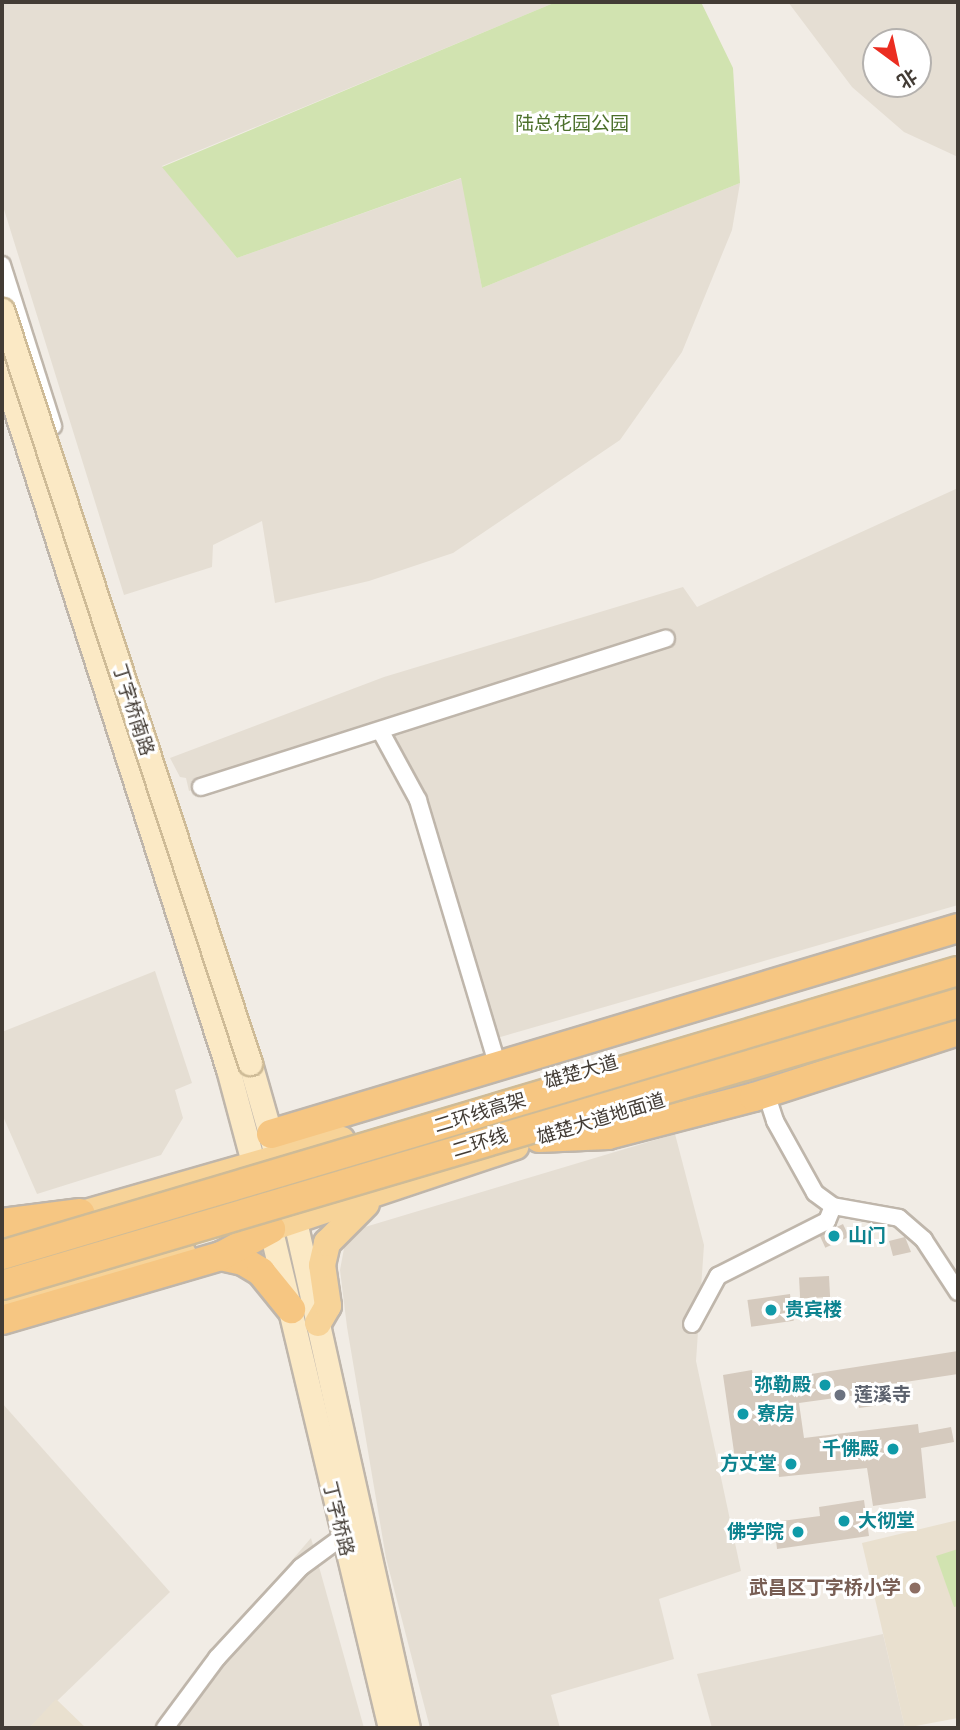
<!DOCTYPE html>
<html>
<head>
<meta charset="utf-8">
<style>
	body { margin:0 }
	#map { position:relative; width:960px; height:1730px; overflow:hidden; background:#f1ece5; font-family:Quicksand,"Noto Sans SC",sans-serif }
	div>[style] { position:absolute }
	.residential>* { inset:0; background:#e5ded3 }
	.education>* { inset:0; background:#e9e0cf }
	.green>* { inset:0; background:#d1e3b0 }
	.building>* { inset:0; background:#d5cabe; transform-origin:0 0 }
	.roads { filter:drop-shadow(2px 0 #bfb6ab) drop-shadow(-2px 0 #bfb6ab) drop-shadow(0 2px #bfb6ab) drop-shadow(0 -2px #bfb6ab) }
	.minor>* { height:16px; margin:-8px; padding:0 8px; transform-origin:8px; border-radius:8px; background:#fff }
	.secondary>* { height:23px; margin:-11.5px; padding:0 11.5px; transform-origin:11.5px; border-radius:11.5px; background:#fbe9c5 }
	.primary>* { height:26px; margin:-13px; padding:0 13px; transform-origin:13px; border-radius:13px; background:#f7d398 }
	.trunk>* { height:28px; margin:-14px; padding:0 14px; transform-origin:14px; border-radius:14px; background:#f6c682 }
	.bridges { filter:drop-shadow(2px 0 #cebb97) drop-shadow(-2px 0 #cebb97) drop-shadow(0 2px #cebb97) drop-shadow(0 -2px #cebb97) }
	.secondary-bridge>* { height:23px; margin:-11.5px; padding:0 11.5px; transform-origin:11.5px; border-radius:11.5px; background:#fbe9c5 }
	.trunk-bridge>* { height:28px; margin:-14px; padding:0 14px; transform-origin:14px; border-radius:14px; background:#f6c682 }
	.dots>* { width:19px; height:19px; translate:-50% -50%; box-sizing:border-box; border:4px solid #fff; border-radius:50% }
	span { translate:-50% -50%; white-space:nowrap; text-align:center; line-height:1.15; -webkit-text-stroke:6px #fff; paint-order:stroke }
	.park-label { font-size:19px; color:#4c702c }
	.street-label { font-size:19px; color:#433c35 }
	.culture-label { font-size:19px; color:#0d838f; font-weight:700 }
	.left { translate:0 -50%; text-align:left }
	.right { translate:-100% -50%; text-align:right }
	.worship-label { font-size:19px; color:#5b616d; font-weight:700 }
	.education-label { font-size:19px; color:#785e54; font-weight:700 }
	.frame { position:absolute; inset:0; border:4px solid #433c35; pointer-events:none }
	.north { position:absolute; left:862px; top:28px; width:70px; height:70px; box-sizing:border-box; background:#fff; border:2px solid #b4b1ae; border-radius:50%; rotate:147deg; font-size:19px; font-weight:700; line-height:28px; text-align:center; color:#433c35 }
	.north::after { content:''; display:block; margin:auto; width:24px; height:32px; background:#eb2d21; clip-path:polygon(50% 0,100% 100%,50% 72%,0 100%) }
</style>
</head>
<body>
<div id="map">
	<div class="residential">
		<i style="clip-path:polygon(2px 2px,556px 2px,162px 166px,237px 258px,462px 178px,482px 288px,740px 183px,732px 230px,682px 352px,620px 440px,453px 553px,369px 581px,275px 603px,262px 521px,213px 545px,212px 567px,124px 595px,2px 203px)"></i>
		<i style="clip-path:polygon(evenodd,788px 2px,958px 2px,958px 157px,904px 132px,852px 87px,788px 2px,918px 42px,918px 84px,876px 84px,876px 42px,918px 42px)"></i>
		<i style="clip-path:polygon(958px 488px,958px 905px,490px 1040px,418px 800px,381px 732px,189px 791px,186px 778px,180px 777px,170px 758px,384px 677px,683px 587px,697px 607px)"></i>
		<i style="clip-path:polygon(155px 971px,192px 1083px,175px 1090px,183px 1118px,161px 1155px,37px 1194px,2px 1114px,2px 1032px)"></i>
		<i style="clip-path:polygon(675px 1134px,704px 1245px,696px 1361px,741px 1571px,659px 1599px,674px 1659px,551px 1695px,560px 1728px,430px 1728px,386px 1558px,347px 1327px,340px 1270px,345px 1243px,365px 1227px)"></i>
		<i style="clip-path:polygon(2px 1403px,170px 1592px,29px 1728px,2px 1728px)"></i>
		<i style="clip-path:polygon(311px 1538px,364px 1728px,153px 1728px,189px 1680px)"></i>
		<i style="clip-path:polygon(883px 1634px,905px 1728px,712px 1728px,697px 1674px)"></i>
	</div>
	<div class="education">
		<i style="clip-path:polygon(958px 1520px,958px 1718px,905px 1728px,862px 1543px)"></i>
		<i style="clip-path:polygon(56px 1699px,86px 1728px,29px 1728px)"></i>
	</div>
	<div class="green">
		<i style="clip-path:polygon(556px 2px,701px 2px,733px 68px,740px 183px,482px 288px,461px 178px,237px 258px,162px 167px)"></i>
		<i style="clip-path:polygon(958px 1549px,958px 1606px,954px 1607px,936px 1556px)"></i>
	</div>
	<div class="building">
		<i style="left:843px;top:1224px;width:14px;height:26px;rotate:65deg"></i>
		<i style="clip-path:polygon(905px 1237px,911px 1252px,893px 1256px,889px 1241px)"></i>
		<i style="left:829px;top:1276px;width:21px;height:30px;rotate:87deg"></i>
		<i style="left:790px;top:1294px;width:27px;height:43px;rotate:82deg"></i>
		<i style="clip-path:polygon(958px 1351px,958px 1374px,892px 1384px,895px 1403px,859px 1408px,857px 1395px,799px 1403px,804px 1438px,918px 1424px,919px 1433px,951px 1427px,954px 1442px,921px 1448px,926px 1498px,873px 1506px,867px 1468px,779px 1477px,776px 1453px,735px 1459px,723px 1375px,752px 1370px,754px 1383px)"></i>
		<i style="clip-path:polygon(864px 1500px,869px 1536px,777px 1549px,774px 1522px,820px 1516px,819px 1507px)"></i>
	</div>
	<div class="roads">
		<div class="minor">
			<i style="left:2px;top:265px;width:169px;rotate:72.4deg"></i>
			<i style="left:381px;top:732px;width:77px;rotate:61.4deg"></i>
			<i style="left:418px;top:800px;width:278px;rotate:73.3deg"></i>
			<i style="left:201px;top:787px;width:488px;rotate:-17.7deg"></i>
			<i style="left:766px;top:1093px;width:29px;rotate:72deg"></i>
			<i style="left:775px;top:1121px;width:82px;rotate:60.9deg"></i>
			<i style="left:815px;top:1193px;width:22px;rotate:36deg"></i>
			<i style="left:833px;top:1206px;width:67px;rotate:10.3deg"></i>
			<i style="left:899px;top:1218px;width:33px;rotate:41deg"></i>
			<i style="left:924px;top:1240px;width:62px;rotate:56.8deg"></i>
			<i style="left:692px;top:1324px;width:55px;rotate:-61.6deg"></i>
			<i style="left:718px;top:1276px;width:122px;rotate:-26.8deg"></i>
			<i style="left:827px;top:1221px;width:16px;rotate:-68deg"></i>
			<i style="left:165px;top:1728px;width:87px;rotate:-53.4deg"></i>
			<i style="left:217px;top:1658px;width:124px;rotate:-47.3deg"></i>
			<i style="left:301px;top:1567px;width:51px;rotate:-36.2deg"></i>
		</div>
		<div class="secondary">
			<i style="left:2px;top:368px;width:737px;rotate:72.13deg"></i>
			<i style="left:228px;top:1069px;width:116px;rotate:75deg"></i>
			<i style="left:250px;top:1063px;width:164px;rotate:74.1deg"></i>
			<i style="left:295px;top:1221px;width:519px;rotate:77.44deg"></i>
			<i style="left:267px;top:1214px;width:529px;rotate:76.54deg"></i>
		</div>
		<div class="primary">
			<i style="left:250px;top:1235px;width:280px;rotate:-18.5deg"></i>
			<i style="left:2px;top:1237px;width:353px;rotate:-16deg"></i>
			<i style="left:2px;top:1301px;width:187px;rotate:-14.6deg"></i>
			<i style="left:318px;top:1323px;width:20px;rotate:-60deg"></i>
			<i style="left:328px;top:1306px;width:41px;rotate:-98.3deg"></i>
			<i style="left:322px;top:1265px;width:23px;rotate:-77deg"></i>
			<i style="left:327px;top:1243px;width:55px;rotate:-45deg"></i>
		</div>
		<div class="trunk">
			<i style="left:271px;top:1134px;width:717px;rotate:-16.69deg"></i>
			<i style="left:539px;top:1138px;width:69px;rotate:-2.5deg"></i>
			<i style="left:608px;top:1135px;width:151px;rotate:-14.6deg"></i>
			<i style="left:754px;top:1097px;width:214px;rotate:-17.9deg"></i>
			<i style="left:2px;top:1223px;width:79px;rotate:-7.3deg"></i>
			<i style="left:221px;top:1256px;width:23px;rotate:13deg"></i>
			<i style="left:243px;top:1261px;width:21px;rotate:31deg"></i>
			<i style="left:261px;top:1272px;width:48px;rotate:51deg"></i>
			<i style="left:2px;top:1320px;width:228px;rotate:-16.3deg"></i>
			<i style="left:221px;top:1256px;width:57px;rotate:-28.4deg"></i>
		</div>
	</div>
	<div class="bridges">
		<div class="secondary-bridge">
			<i style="left:2px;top:310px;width:793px;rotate:71.77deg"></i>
		</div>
		<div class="trunk-bridge">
			<i style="left:2px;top:1255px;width:997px;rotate:-16.55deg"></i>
			<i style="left:2px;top:1285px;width:997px;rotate:-16.43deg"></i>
		</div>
	</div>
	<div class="dots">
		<i style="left:834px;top:1236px;background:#0f9aa8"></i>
		<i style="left:771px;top:1310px;background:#0f9aa8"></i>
		<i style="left:825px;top:1385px;background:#0f9aa8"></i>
		<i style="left:840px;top:1395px;background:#6b7280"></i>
		<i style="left:743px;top:1414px;background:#0f9aa8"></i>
		<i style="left:893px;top:1449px;background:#0f9aa8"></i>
		<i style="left:791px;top:1464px;background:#0f9aa8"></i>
		<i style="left:844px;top:1521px;background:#0f9aa8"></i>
		<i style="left:798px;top:1532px;background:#0f9aa8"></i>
		<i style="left:915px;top:1588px;background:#8d6e63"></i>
	</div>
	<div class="park-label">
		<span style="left:572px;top:124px">陆总花园公园</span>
	</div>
	<div class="street-label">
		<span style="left:133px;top:710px;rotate:72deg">丁字桥南路</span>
		<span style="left:581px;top:1072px;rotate:-16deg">雄楚大道</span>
		<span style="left:480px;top:1113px;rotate:-17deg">二环线高架</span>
		<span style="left:601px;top:1119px;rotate:-17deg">雄楚大道地面道</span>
		<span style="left:480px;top:1143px;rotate:-17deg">二环线</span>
		<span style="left:338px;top:1519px;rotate:76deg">丁字桥路</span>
	</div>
	<div class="culture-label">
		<span class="left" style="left:848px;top:1236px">山门</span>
		<span class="left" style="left:785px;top:1310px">贵宾楼</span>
		<span class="right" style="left:811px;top:1385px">弥勒殿</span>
		<span class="left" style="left:757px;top:1414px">寮房</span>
		<span class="right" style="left:879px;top:1449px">千佛殿</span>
		<span class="right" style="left:777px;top:1464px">方丈堂</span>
		<span class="left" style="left:858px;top:1521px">大彻堂</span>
		<span class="right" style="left:784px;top:1532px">佛学院</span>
	</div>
	<div class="worship-label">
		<span class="left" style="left:854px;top:1395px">莲溪寺</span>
	</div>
	<div class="education-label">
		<span class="right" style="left:901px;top:1588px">武昌区丁字桥小学</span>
	</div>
	<div class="frame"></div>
	<div class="north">北</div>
</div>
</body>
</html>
